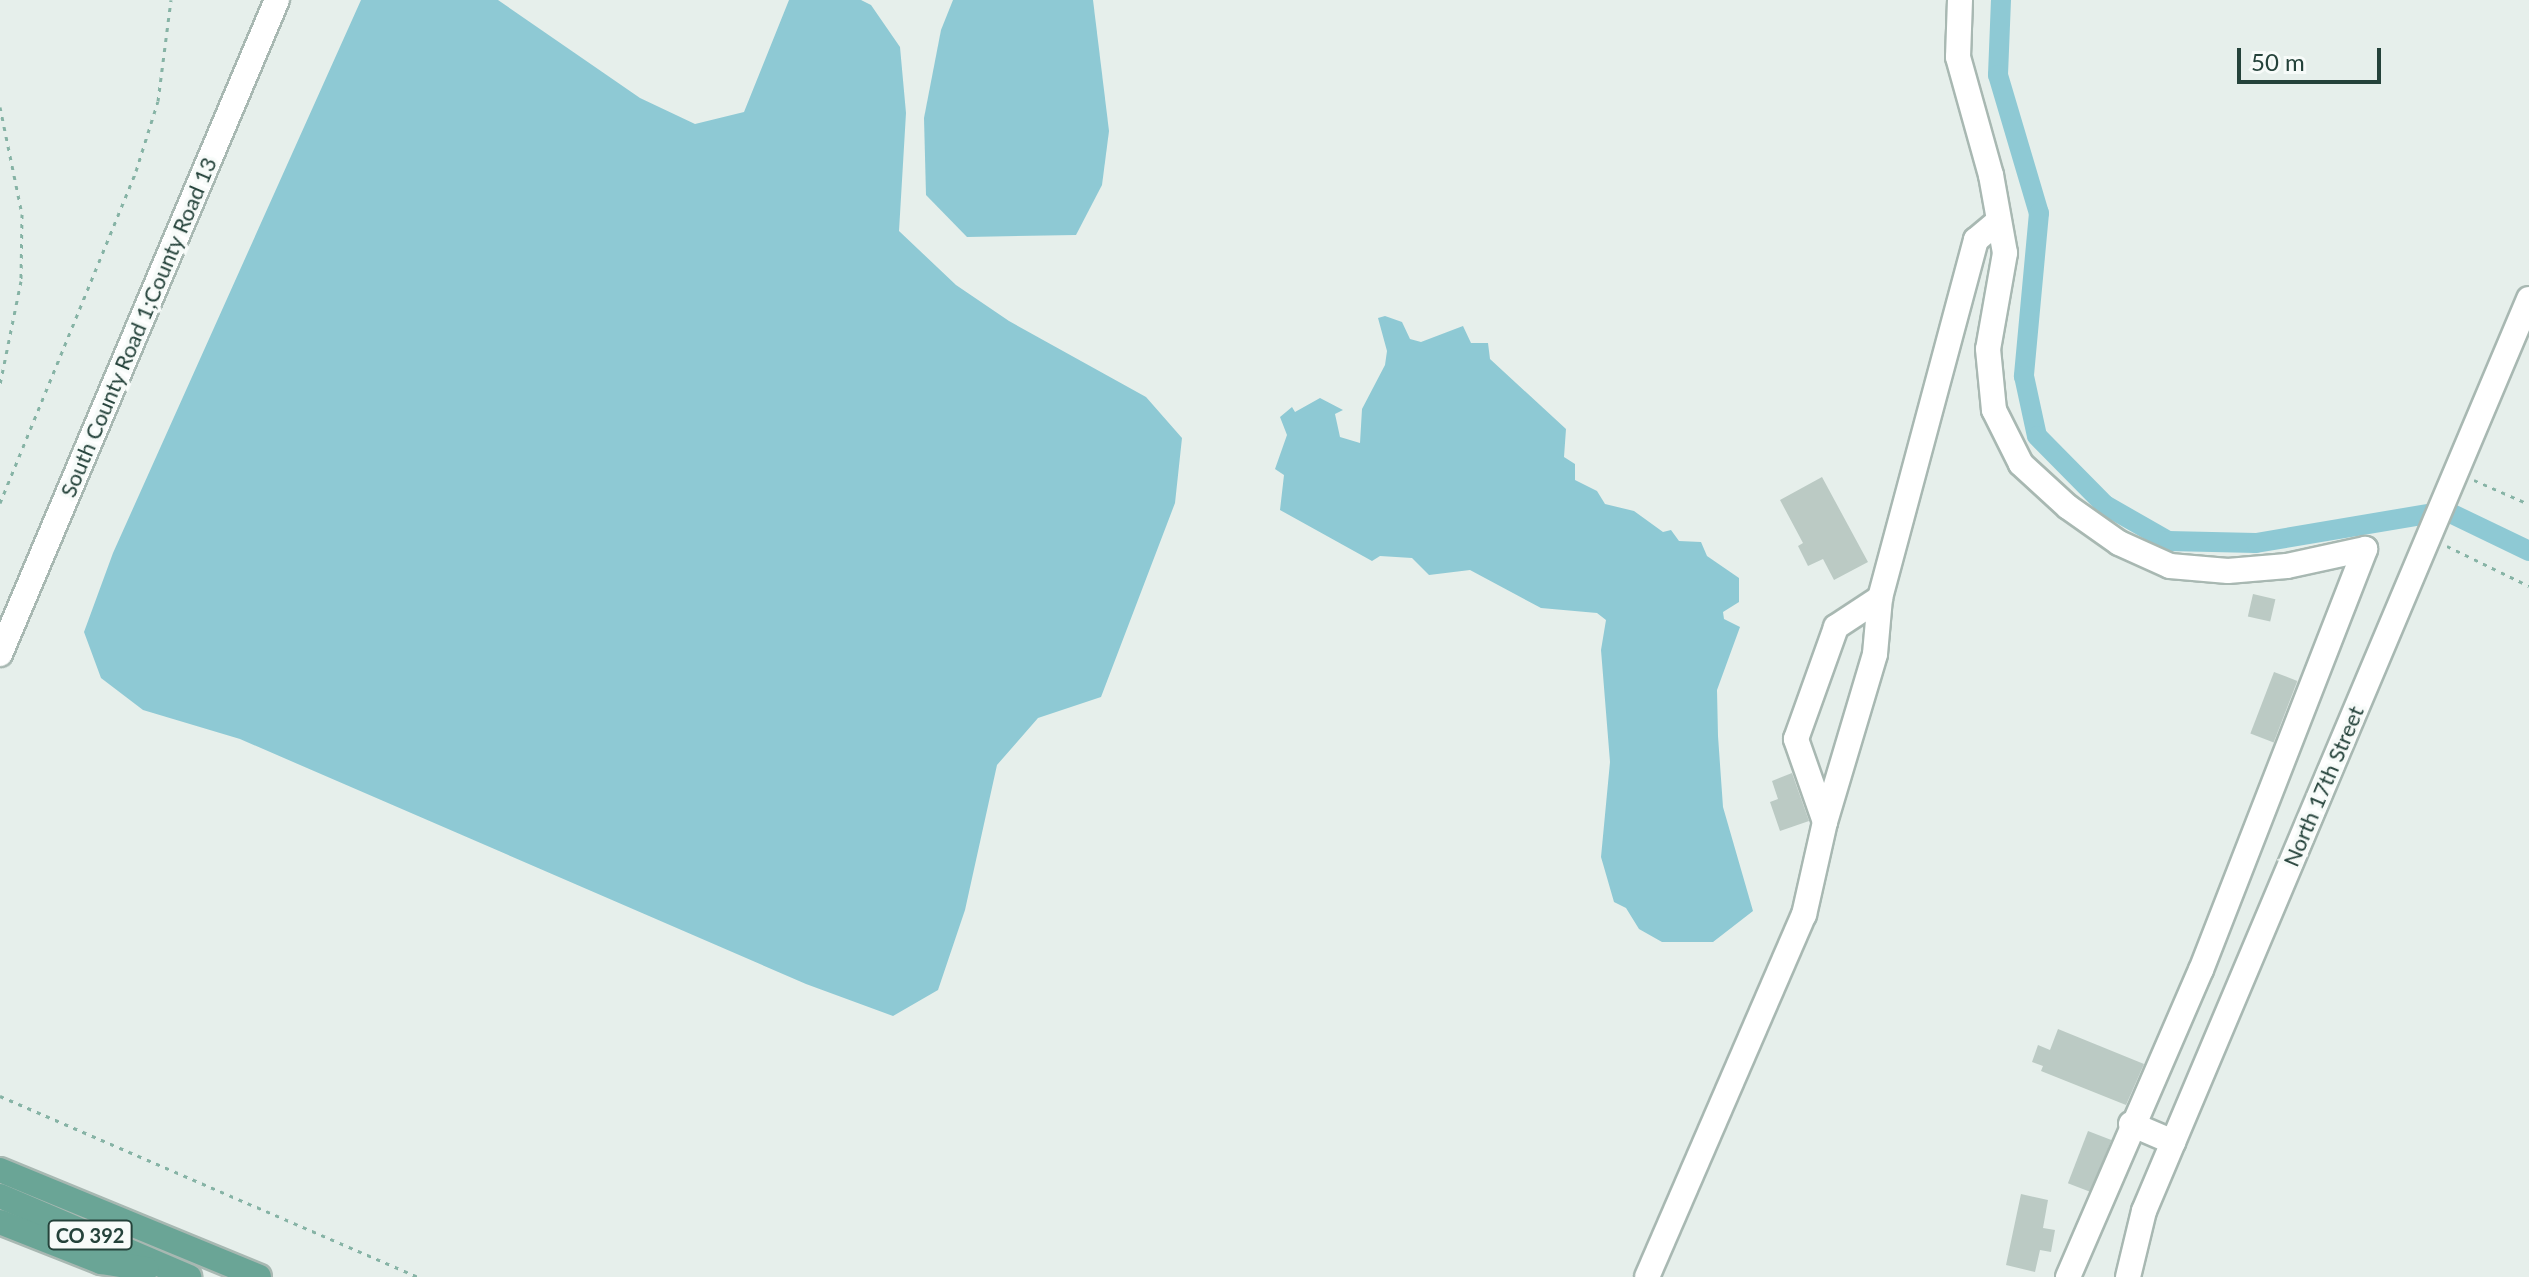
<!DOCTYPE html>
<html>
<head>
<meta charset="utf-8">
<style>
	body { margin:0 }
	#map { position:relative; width:2529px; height:1277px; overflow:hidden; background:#e6efeb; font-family:Lato,sans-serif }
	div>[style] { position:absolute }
	.water>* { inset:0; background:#8ec9d4 }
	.canal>* { height:20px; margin:-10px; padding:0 10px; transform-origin:10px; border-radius:10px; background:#8ec9d4 }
	.building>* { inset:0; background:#bbcac4; transform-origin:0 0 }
	.path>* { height:3px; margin-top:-1.5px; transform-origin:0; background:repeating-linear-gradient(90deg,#86b3a5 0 4px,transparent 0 10px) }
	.roads { filter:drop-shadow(2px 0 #a8b8b2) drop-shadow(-2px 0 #a8b8b2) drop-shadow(0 2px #a8b8b2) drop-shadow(0 -2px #a8b8b2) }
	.minor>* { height:24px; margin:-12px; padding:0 12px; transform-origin:12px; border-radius:12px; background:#fff }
	.major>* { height:24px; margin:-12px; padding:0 12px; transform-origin:12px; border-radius:12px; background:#6aa596 }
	span { translate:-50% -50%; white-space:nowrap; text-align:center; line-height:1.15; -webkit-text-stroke:7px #f7fbf9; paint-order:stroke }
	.shield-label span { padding:2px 6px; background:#f7fbf9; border:2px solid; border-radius:6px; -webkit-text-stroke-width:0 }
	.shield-label { font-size:20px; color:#24423a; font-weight:700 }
	.street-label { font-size:22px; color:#24423a }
	.scale { position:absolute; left:2237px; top:48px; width:144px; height:36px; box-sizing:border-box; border:4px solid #24423a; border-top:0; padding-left:10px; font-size:24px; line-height:28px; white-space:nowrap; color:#24423a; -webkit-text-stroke:6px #f7fbf9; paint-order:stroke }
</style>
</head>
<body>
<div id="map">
	<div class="water">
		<i style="clip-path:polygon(361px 0,498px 0,640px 98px,695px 124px,744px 112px,789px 0,861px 0,871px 5px,900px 47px,906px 113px,899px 231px,956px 285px,1009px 321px,1146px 397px,1182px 438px,1175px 503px,1101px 697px,1038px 718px,997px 765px,965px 910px,938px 990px,893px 1016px,806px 984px,240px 739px,143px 710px,101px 678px,84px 632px,113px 553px)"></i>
		<i style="clip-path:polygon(953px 0,1093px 0,1109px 131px,1102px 185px,1076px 235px,967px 237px,926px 195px,924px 118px,941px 30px)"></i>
		<i style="clip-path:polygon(1385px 316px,1402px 322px,1410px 339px,1421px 342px,1463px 326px,1471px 343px,1488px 343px,1490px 359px,1566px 429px,1564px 457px,1575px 464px,1575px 480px,1597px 491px,1605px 504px,1634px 511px,1663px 532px,1671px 530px,1679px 541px,1701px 542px,1707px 556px,1739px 578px,1739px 602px,1723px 612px,1724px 619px,1740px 627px,1717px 690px,1718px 736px,1723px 807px,1753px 911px,1713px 942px,1662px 942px,1639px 929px,1626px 908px,1614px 902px,1601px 857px,1610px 762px,1601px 650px,1606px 620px,1597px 613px,1541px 608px,1470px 570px,1429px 575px,1412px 558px,1380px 556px,1372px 561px,1280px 510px,1284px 475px,1275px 469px,1287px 435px,1280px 417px,1292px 407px,1295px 412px,1320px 398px,1343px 410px,1335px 414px,1340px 437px,1360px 443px,1362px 409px,1385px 365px,1387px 351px,1378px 318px)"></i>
	</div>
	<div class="canal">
		<i style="left:2001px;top:0;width:75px;rotate:92.3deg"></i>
		<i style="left:1998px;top:75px;width:144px;rotate:73.5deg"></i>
		<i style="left:2039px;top:213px;width:164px;rotate:95.3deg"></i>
		<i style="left:2024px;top:376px;width:61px;rotate:77.8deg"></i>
		<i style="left:2037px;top:436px;width:97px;rotate:45.4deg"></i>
		<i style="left:2105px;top:505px;width:73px;rotate:29.7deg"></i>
		<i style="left:2168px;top:541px;width:88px;rotate:1.3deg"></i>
		<i style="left:2256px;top:543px;width:193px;rotate:-9.6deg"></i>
		<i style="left:2446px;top:511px;width:92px;rotate:25.7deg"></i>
	</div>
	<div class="building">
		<i style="clip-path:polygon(1822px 477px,1868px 562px,1834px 580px,1823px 559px,1808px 566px,1798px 546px,1803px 543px,1780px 500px)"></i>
		<i style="left:2253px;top:594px;width:23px;height:23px;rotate:13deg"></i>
		<i style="left:2274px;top:672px;width:25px;height:66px;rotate:21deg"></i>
		<i style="clip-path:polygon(1792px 773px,1809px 821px,1780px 831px,1770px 802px,1778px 799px,1772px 781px)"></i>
		<i style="clip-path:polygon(2058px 1029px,2144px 1064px,2126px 1105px,2041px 1071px,2043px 1066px,2032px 1062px,2038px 1045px,2050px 1050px)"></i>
		<i style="left:2088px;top:1131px;width:25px;height:56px;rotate:21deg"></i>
		<i style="clip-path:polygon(2021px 1194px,2048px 1200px,2043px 1228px,2055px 1230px,2051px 1252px,2040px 1250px,2035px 1272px,2006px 1265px)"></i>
	</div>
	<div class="path">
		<i style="left:0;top:107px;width:109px;rotate:78.4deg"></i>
		<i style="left:22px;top:214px;width:67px;rotate:90.9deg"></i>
		<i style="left:21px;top:281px;width:105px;rotate:101.5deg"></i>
		<i style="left:2474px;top:480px;width:60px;rotate:23.6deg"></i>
		<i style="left:0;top:503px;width:359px;rotate:-67.7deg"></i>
		<i style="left:136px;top:171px;width:73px;rotate:-72.6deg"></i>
		<i style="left:158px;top:101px;width:102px;rotate:-82.7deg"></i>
		<i style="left:2447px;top:546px;width:91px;rotate:26deg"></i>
		<i style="left:0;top:1096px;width:456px;rotate:23.4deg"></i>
	</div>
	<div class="roads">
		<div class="minor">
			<i style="left:1960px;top:0;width:57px;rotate:92deg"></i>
			<i style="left:1958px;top:57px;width:123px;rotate:74.4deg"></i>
			<i style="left:1991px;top:175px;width:79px;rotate:79.8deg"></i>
			<i style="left:2005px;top:253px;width:97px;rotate:100deg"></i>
			<i style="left:1988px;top:349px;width:61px;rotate:84.4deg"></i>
			<i style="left:1994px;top:410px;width:60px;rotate:63.4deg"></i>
			<i style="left:2021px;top:464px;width:64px;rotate:42.5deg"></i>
			<i style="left:2068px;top:507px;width:62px;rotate:35.2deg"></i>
			<i style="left:2119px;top:543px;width:56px;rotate:24.3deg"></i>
			<i style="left:2170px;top:566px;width:58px;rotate:4.9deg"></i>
			<i style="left:2228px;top:571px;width:59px;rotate:-4.8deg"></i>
			<i style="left:2287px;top:566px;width:80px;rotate:-12.3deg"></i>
			<i style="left:0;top:654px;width:710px;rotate:-67.05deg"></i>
			<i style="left:1825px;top:822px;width:175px;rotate:-73.4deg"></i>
			<i style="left:1875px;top:654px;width:56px;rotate:-84.9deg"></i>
			<i style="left:2131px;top:1124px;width:46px;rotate:23.2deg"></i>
			<i style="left:1647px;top:1277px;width:395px;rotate:-66.6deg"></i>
			<i style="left:1804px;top:915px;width:95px;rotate:-77.3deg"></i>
			<i style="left:1825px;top:822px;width:88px;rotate:-109.3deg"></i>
			<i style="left:1796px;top:739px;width:119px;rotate:-70.3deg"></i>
			<i style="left:1836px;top:627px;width:53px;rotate:-33.4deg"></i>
			<i style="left:1880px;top:598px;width:371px;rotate:-75deg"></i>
			<i style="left:1976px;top:240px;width:26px;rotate:-40deg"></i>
			<i style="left:2068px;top:1277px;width:335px;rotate:-66.6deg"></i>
			<i style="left:2201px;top:970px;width:452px;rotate:-68.7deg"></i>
			<i style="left:2128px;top:1277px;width:68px;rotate:-76.4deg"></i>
			<i style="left:2144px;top:1211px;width:990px;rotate:-67.11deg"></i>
		</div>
		<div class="major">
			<i style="left:0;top:1170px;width:280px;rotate:22.4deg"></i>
			<i style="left:0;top:1196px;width:206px;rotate:23.2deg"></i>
			<i style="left:0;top:1222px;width:109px;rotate:21.6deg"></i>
			<i style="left:101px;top:1262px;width:46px;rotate:8.8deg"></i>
		</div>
	</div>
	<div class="shield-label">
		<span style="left:90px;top:1235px">CO 392</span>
	</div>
	<div class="street-label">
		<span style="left:138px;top:327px;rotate:-67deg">South County Road 1;County Road 13</span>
		<span style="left:2323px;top:786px;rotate:-67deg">North 17th Street</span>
	</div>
	<div class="scale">50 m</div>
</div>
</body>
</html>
